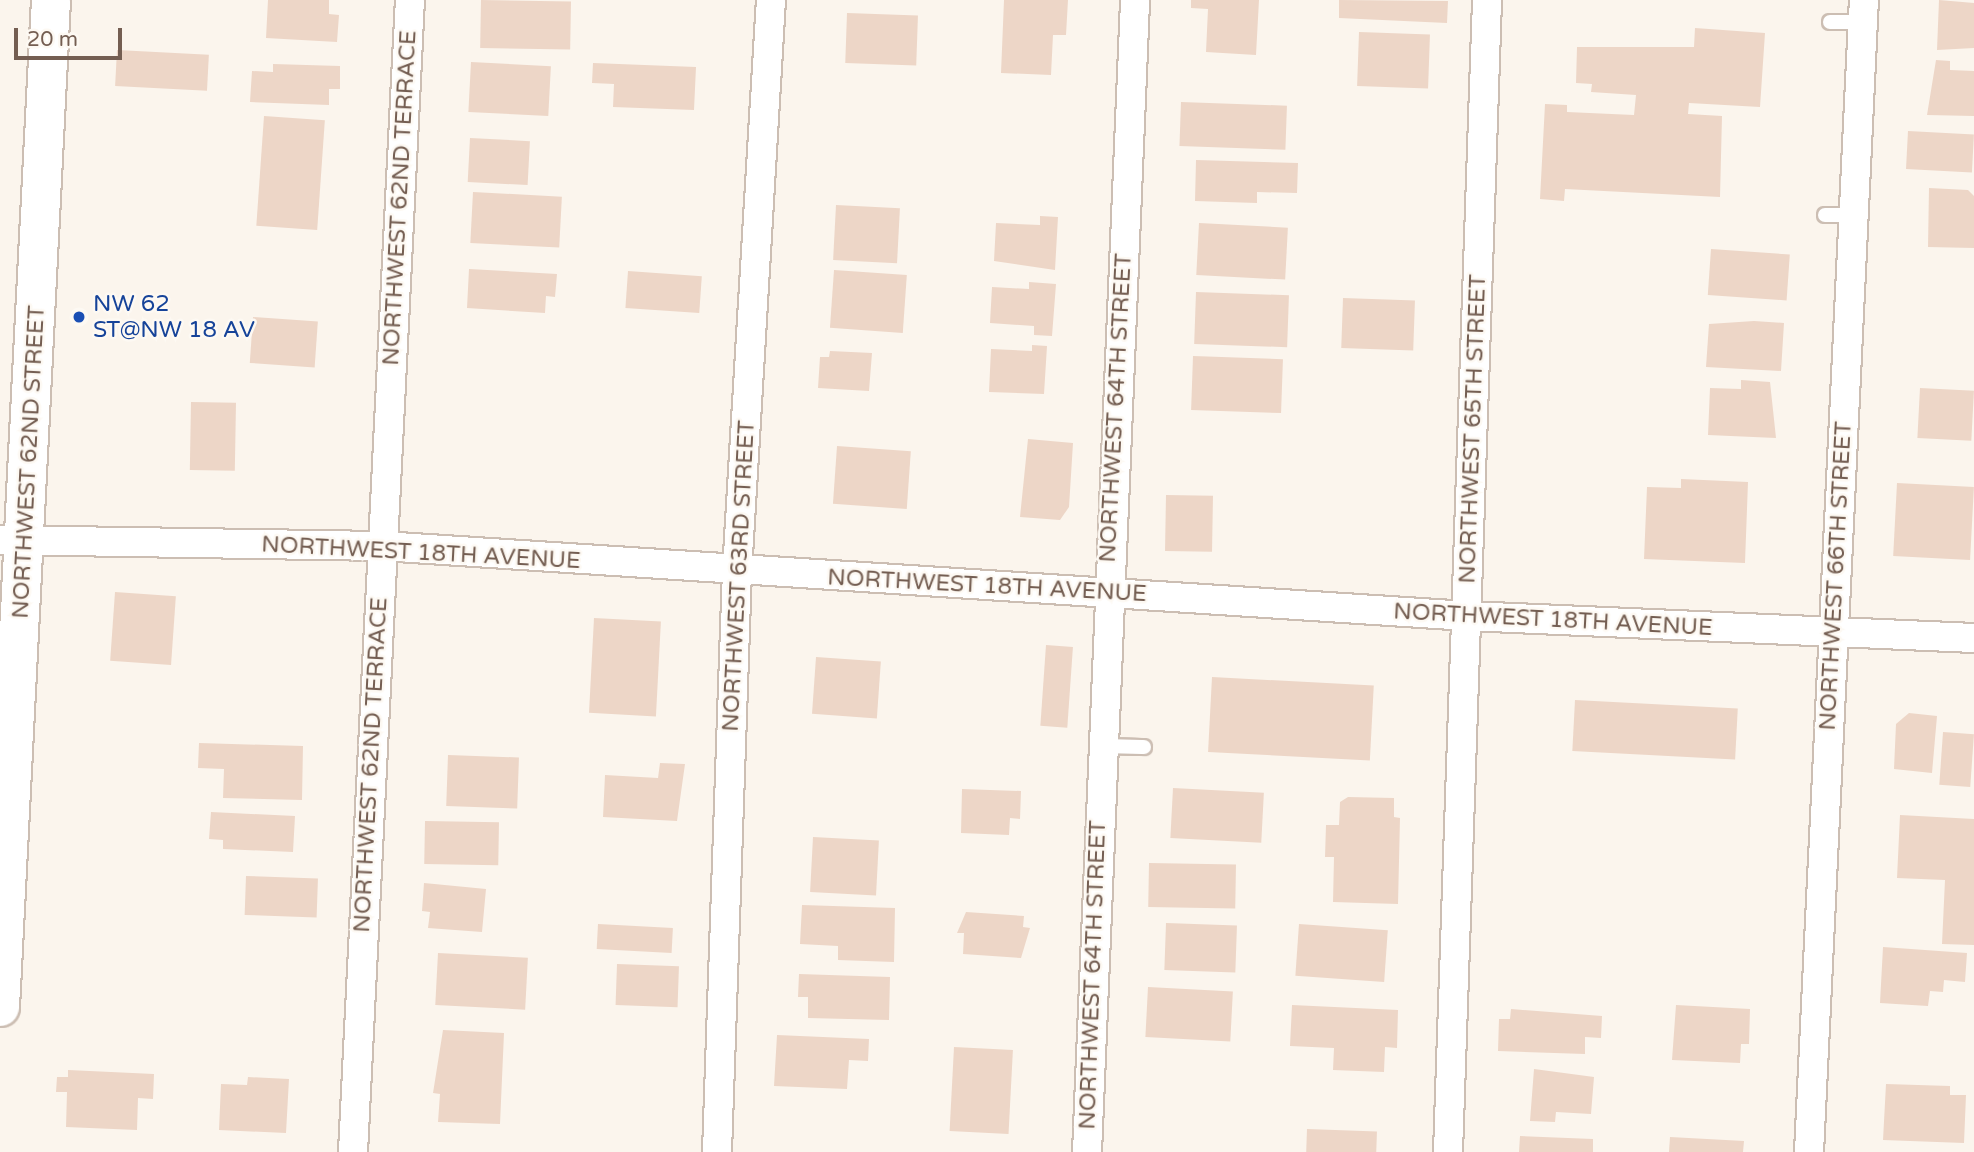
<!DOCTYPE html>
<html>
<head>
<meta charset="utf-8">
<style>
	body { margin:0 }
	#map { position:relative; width:1974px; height:1152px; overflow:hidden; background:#fbf5ed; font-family:"Varela Round",sans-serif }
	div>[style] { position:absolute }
	.building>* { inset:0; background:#edd6c7; transform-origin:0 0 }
	.roads { filter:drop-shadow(2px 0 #ccbeb3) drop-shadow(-2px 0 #ccbeb3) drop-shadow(0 2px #ccbeb3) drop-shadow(0 -2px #ccbeb3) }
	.lane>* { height:14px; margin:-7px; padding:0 7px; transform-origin:7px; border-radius:7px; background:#fff }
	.street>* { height:28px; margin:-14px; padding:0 14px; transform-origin:14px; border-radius:14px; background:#fff }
	.secondary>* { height:38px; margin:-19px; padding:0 19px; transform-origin:19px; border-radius:19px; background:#fff }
	.dots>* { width:19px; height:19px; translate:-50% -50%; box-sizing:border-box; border:4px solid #fdf9f3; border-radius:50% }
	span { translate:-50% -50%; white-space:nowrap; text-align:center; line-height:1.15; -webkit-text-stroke:5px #fdf9f3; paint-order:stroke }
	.street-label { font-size:23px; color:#745e52 }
	.transit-label { font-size:23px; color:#164399 }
	.left { translate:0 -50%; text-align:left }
	.scale { position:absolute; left:14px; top:28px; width:108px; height:32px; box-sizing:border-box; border:4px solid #745e52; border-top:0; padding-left:9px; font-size:21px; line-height:24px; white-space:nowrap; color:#745e52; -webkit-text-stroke:5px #fdf9f3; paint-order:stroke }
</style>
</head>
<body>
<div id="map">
	<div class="building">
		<i style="clip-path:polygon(268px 0,329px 0,329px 14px,339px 15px,337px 42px,266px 38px)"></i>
		<i style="left:481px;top:0;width:90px;height:48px;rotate:1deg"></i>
		<i style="clip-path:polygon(1004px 0,1068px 0,1066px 35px,1053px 35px,1051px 75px,1001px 73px)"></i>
		<i style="clip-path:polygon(1191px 0,1259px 0,1256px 55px,1206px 52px,1208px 9px,1191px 8px)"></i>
		<i style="clip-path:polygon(1339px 0,1448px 1px,1447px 23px,1339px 18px)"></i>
		<i style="clip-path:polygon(1939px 0,1974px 3px,1974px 48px,1937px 50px)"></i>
		<i style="left:847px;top:13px;width:71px;height:50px;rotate:2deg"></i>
		<i style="clip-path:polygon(1695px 28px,1765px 33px,1760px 107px,1689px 103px,1688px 114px,1722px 116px,1720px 197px,1565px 189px,1564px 201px,1540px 199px,1545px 104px,1567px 105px,1567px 112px,1634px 115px,1636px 95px,1591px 92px,1592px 84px,1576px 83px,1577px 47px,1694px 47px)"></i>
		<i style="left:1359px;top:32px;width:71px;height:54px;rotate:2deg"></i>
		<i style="left:117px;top:50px;width:92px;height:36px;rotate:3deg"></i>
		<i style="clip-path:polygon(1936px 60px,1950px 61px,1950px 70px,1974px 71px,1974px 116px,1927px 115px)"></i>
		<i style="left:471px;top:62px;width:80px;height:50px;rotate:3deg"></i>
		<i style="clip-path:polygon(593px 63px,696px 67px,694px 110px,613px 107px,614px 84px,592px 83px)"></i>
		<i style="clip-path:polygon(273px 64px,340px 66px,340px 89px,329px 89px,329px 105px,250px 102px,252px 71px,273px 72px)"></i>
		<i style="left:1181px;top:102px;width:106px;height:44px;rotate:2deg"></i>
		<i style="left:264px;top:116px;width:61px;height:110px;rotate:4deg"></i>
		<i style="left:1908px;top:131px;width:66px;height:38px;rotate:3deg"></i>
		<i style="left:470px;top:138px;width:60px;height:44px;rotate:3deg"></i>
		<i style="clip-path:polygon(1196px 160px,1298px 163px,1297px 193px,1257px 192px,1257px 203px,1195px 201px)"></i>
		<i style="clip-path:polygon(1929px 188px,1968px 190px,1974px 196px,1974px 248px,1928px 247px)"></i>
		<i style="left:473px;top:192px;width:89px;height:51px;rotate:3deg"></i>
		<i style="left:836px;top:205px;width:64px;height:55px;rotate:3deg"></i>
		<i style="clip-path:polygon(1040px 216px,1058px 217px,1055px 270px,994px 261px,996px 223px,1040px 225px)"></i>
		<i style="left:1199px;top:223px;width:89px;height:52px;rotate:3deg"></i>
		<i style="left:1711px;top:249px;width:79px;height:46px;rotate:4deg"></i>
		<i style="clip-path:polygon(469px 269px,557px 274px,555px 297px,546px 296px,545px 313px,467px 308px)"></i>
		<i style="left:834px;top:270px;width:73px;height:58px;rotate:4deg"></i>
		<i style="left:628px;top:271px;width:74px;height:37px;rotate:4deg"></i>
		<i style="clip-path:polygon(1029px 282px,1056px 284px,1052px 336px,1034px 335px,1034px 326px,990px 323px,992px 287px,1029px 289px)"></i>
		<i style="left:1196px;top:292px;width:93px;height:52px;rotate:2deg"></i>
		<i style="left:1343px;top:298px;width:72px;height:50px;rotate:2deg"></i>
		<i style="left:253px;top:317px;width:65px;height:46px;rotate:4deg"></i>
		<i style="clip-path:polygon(1754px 321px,1784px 323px,1781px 371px,1706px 367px,1709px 324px)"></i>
		<i style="clip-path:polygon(1032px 345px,1047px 346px,1044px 394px,989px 392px,991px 349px,1032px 351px)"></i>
		<i style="clip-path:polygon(830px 351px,872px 353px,869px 391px,818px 388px,820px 357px,829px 357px)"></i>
		<i style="left:1193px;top:356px;width:90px;height:54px;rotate:2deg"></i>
		<i style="clip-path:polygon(1741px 380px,1770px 382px,1776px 438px,1708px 435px,1710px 388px,1741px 389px)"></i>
		<i style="left:1920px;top:388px;width:54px;height:50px;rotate:3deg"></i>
		<i style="left:191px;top:402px;width:45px;height:68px;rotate:1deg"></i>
		<i style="clip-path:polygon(1028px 439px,1073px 443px,1069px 507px,1060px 520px,1020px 517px)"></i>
		<i style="left:837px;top:446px;width:74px;height:58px;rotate:4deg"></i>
		<i style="clip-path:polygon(1681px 479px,1748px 482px,1745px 563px,1644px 559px,1647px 487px,1681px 488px)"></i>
		<i style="left:1897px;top:483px;width:77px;height:73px;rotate:3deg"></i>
		<i style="left:1166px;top:495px;width:47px;height:56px;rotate:1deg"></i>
		<i style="left:115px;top:592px;width:61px;height:69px;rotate:4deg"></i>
		<i style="left:594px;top:618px;width:67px;height:95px;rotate:3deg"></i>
		<i style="left:1046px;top:645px;width:27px;height:81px;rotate:4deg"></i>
		<i style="left:816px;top:657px;width:65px;height:57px;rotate:4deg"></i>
		<i style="left:1212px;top:677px;width:162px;height:75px;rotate:3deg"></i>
		<i style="left:1575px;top:700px;width:163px;height:51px;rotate:3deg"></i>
		<i style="clip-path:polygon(1909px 713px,1937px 716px,1932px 773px,1894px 769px,1896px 724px)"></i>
		<i style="left:1943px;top:732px;width:31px;height:53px;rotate:4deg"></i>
		<i style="clip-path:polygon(199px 743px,303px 746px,302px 800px,223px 798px,224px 769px,198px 768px)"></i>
		<i style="left:448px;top:755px;width:71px;height:51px;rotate:2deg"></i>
		<i style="clip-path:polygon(660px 763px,685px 764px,677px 821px,603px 817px,605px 775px,658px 778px)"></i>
		<i style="left:1173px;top:788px;width:91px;height:50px;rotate:3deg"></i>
		<i style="clip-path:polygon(962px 789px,1021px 791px,1020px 819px,1010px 818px,1009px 835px,961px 833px)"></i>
		<i style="clip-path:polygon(1348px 797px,1394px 798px,1394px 817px,1400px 818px,1398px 904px,1333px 902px,1334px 857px,1325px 857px,1326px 825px,1339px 825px,1340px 802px)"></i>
		<i style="clip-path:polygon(211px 812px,295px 816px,293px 852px,223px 849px,223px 840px,209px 839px)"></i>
		<i style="clip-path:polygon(1900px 815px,1974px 819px,1974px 945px,1942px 944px,1945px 880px,1897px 878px)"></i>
		<i style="left:425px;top:821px;width:74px;height:43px;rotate:1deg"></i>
		<i style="left:813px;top:837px;width:66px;height:55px;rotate:3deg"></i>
		<i style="left:1149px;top:863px;width:87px;height:44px;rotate:1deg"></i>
		<i style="left:246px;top:876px;width:72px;height:39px;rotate:2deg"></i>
		<i style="clip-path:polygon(424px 883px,486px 889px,482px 932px,428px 928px,430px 912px,422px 911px)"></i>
		<i style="clip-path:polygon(802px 905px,895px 908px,894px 962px,838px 960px,838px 946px,800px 944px)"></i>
		<i style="clip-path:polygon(966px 912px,1024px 916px,1023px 927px,1030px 928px,1021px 958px,963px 954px,964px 933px,957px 933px)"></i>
		<i style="left:1166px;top:923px;width:71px;height:47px;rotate:2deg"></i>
		<i style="left:598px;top:924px;width:75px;height:25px;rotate:3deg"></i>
		<i style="left:1299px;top:924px;width:89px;height:52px;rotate:4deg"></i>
		<i style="clip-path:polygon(1883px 947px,1967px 953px,1965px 982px,1944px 980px,1943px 992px,1930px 991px,1928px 1006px,1880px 1003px)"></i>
		<i style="left:438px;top:953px;width:90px;height:52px;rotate:3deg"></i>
		<i style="left:617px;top:964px;width:62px;height:41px;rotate:2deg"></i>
		<i style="clip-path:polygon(799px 974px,890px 977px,889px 1020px,808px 1018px,808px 997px,798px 997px)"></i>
		<i style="left:1148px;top:987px;width:85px;height:50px;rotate:3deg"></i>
		<i style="clip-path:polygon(1292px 1005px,1398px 1010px,1397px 1048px,1385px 1047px,1384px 1072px,1333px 1070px,1334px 1048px,1290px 1046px)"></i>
		<i style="clip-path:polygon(1676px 1005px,1750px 1009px,1749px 1044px,1741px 1044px,1740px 1063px,1672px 1060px)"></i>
		<i style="clip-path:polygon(1511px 1009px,1602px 1016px,1601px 1038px,1585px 1037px,1585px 1054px,1498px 1051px,1499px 1019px,1510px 1019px)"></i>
		<i style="clip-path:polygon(443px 1030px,504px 1033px,500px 1124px,438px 1122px,440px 1094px,433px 1093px)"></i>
		<i style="clip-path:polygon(777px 1035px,869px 1039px,868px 1061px,849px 1060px,847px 1089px,774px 1086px)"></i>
		<i style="left:954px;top:1047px;width:59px;height:84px;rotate:3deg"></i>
		<i style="clip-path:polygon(1534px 1069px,1594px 1077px,1591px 1114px,1556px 1112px,1555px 1122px,1530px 1121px)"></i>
		<i style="clip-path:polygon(68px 1070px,154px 1074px,153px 1099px,138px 1098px,137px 1130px,66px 1127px,67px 1092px,56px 1092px,57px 1077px,68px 1077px)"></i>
		<i style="clip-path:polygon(248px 1077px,289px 1079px,286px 1133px,219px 1130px,221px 1084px,247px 1085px)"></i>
		<i style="clip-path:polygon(1886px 1084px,1950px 1086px,1950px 1095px,1966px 1095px,1964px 1143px,1883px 1140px)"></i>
		<i style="left:1307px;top:1129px;width:70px;height:23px;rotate:2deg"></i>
		<i style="clip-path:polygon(1520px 1136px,1593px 1139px,1593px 1152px,1519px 1152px)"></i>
		<i style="clip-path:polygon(1670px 1137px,1744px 1141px,1743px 1152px,1669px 1152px)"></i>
	</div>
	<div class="roads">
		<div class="lane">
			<i style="left:1830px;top:22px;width:33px"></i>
			<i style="left:1825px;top:215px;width:28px"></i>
			<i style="left:1102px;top:746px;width:42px;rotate:1.4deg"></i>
		</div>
		<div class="street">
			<i style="left:0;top:540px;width:382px;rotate:0.9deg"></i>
			<i style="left:382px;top:546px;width:1088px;rotate:3.69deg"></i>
			<i style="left:1468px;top:616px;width:506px;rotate:2.49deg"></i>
			<i style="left:353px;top:1152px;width:1153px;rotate:-87.17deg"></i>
			<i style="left:717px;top:1152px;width:580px;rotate:-88.03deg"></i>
			<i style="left:737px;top:572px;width:573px;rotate:-86.6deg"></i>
			<i style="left:1087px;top:1152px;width:1153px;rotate:-87.61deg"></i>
			<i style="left:1448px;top:1152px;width:1153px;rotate:-88.06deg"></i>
			<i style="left:1809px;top:1152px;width:1153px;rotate:-87.27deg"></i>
		</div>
		<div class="secondary">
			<i style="left:0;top:1007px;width:1008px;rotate:-87.1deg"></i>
		</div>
	</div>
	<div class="dots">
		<i style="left:79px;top:317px;background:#1a4fb4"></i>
	</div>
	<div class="street-label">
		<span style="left:400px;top:198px;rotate:-87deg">NORTHWEST 62ND TERRACE</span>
		<span style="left:1116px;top:408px;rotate:-87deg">NORTHWEST 64TH STREET</span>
		<span style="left:1473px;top:429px;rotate:-88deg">NORTHWEST 65TH STREET</span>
		<span style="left:29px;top:462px;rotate:-87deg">NORTHWEST 62ND STREET</span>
		<span style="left:421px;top:553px;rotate:3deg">NORTHWEST 18TH AVENUE</span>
		<span style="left:739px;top:576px;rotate:-87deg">NORTHWEST 63RD STREET</span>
		<span style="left:1836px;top:576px;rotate:-87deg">NORTHWEST 66TH STREET</span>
		<span style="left:987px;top:586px;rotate:3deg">NORTHWEST 18TH AVENUE</span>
		<span style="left:1553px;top:620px;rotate:3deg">NORTHWEST 18TH AVENUE</span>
		<span style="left:371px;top:765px;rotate:-87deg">NORTHWEST 62ND TERRACE</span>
		<span style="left:1093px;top:975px;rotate:-88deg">NORTHWEST 64TH STREET</span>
	</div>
	<div class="transit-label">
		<span class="left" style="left:93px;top:317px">NW 62<br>ST@NW 18 AV</span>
	</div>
	<div class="scale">20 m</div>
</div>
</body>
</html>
